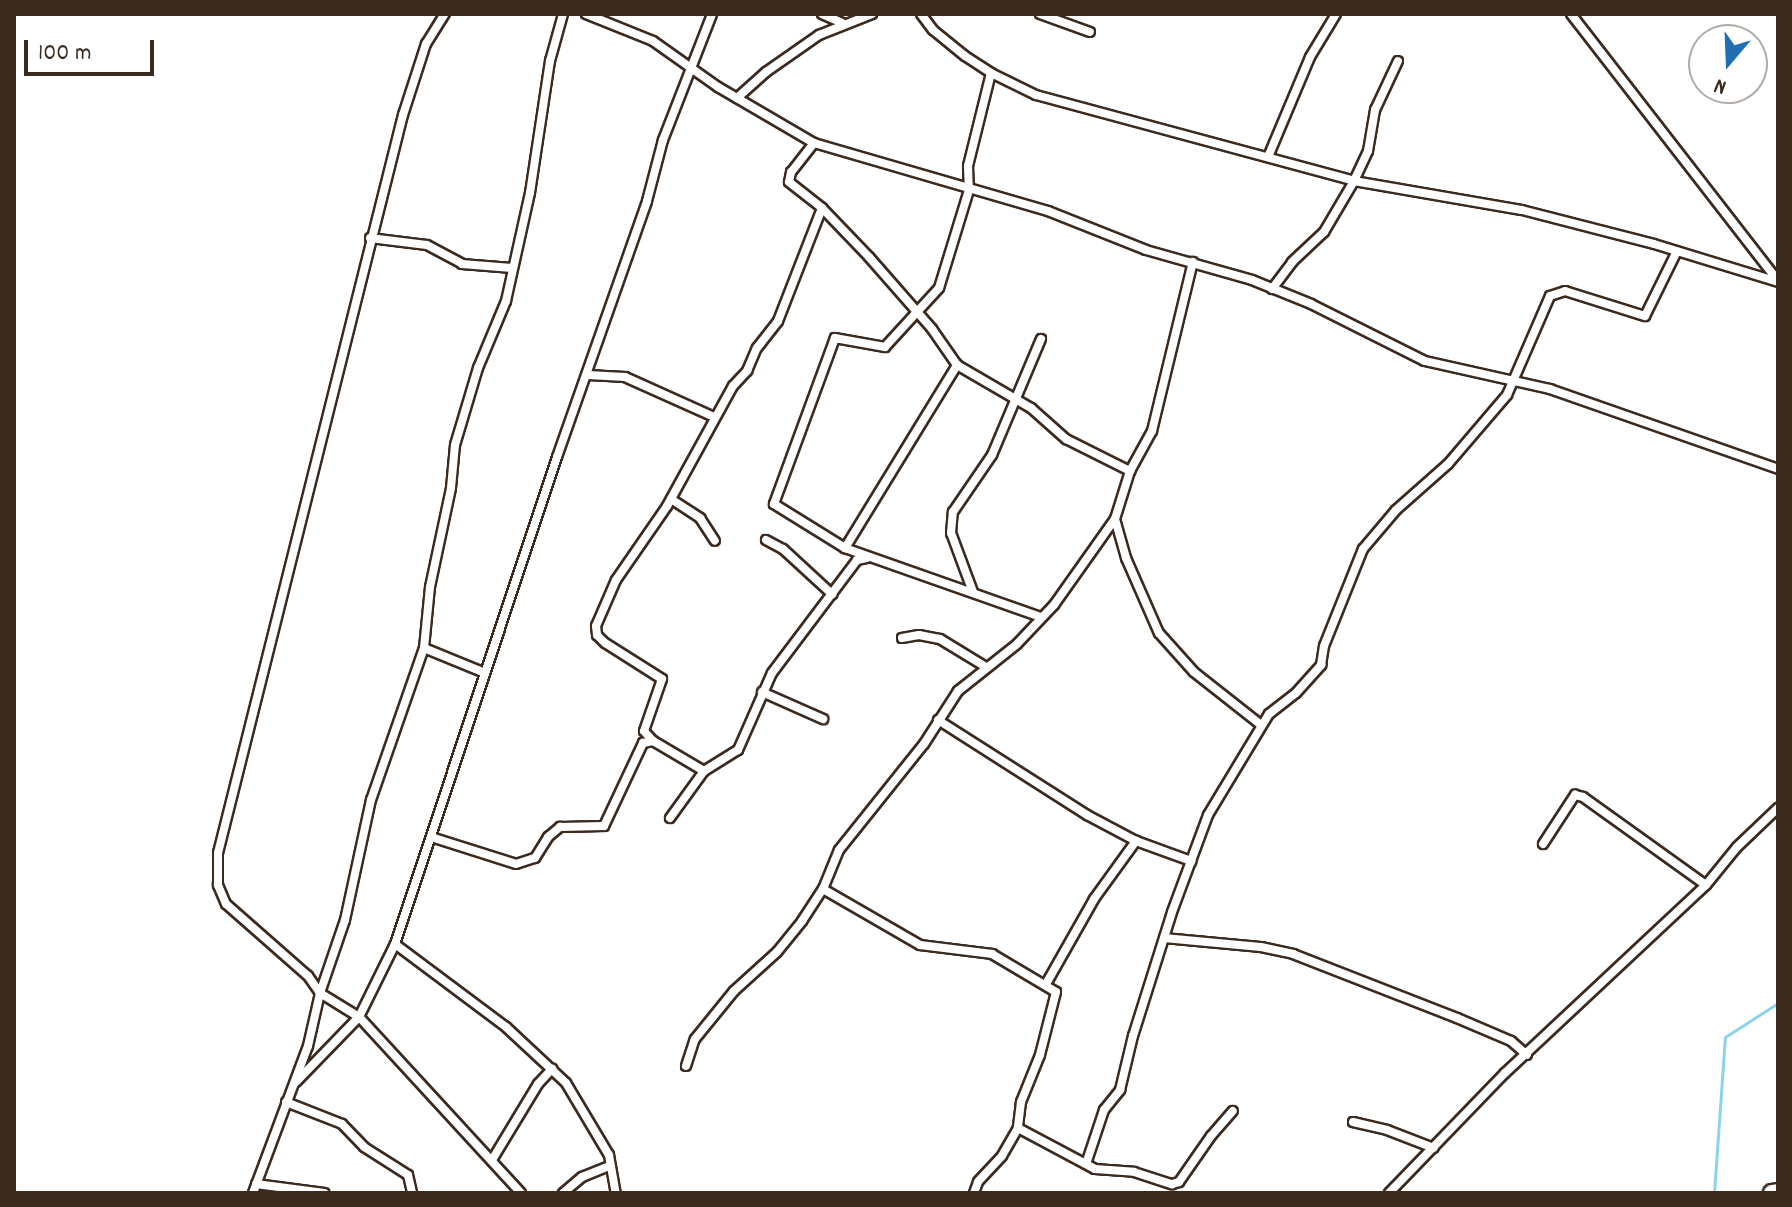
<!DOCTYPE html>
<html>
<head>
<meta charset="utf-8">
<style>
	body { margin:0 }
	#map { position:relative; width:1792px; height:1207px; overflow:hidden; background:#fff; font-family:Dekko,sans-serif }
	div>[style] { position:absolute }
	.stream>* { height:3px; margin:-1.5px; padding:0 1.5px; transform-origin:1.5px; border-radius:1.5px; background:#8bd4ec }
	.roads { filter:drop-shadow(2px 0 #3b2a1e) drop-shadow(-2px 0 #3b2a1e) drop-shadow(0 2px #3b2a1e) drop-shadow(0 -2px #3b2a1e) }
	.street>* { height:8px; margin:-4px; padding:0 4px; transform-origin:4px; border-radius:4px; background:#fff }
	.highway>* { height:16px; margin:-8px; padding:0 8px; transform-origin:8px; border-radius:8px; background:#fff }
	span { translate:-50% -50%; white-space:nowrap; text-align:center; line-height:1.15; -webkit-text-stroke:7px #fff; paint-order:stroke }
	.frame { position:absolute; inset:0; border:16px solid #3b2a1e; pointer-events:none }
	.north { position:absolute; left:1688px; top:24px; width:80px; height:80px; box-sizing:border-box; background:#fff; border:2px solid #b1aaa5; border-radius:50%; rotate:199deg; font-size:22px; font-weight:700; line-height:32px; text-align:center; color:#3b2a1e }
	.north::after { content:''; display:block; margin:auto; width:28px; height:36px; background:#1f6fb2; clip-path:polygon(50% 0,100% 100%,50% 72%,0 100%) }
	.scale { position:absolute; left:24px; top:40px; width:130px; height:36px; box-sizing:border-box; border:4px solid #3b2a1e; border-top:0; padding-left:10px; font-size:24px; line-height:28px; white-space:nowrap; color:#3b2a1e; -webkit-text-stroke:6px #fff; paint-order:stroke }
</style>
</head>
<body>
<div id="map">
	<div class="stream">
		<i style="left:1714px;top:1193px;width:156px;rotate:-86deg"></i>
		<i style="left:1725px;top:1037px;width:63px;rotate:-32.7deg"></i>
	</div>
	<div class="roads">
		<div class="street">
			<i style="left:586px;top:14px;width:72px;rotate:21.9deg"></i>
			<i style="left:653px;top:41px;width:80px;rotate:35.3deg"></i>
			<i style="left:718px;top:87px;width:111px;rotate:30.3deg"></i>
			<i style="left:814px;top:143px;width:244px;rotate:16.2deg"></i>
			<i style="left:1048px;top:211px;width:105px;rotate:21.7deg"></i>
			<i style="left:1146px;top:250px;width:110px;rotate:15.8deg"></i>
			<i style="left:1252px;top:280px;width:64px;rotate:22.1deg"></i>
			<i style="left:1311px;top:304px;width:127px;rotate:26.6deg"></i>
			<i style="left:1425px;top:361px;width:128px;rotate:12.6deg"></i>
			<i style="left:1550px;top:389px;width:242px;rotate:19.3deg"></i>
			<i style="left:822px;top:14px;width:22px;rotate:24deg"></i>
			<i style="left:921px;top:14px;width:20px;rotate:53deg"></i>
			<i style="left:933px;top:30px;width:41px;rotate:39.1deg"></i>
			<i style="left:965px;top:56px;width:31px;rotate:33deg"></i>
			<i style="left:991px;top:73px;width:50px;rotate:26.1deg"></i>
			<i style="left:1036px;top:95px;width:329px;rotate:15.1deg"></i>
			<i style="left:1354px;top:181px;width:170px;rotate:9.8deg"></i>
			<i style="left:1522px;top:210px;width:136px;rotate:14.4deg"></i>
			<i style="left:1654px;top:244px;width:130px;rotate:17deg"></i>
			<i style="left:1040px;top:14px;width:53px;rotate:19.8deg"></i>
			<i style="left:1571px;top:14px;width:338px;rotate:52.2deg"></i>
			<i style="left:991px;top:73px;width:96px;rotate:103.9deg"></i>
			<i style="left:968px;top:166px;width:24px;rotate:88deg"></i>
			<i style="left:969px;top:190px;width:102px;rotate:107deg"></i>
			<i style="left:939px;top:288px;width:80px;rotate:132.5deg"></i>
			<i style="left:885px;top:347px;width:51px;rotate:-169.8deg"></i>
			<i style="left:835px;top:338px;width:177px;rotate:110.2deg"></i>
			<i style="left:774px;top:504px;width:84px;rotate:31.8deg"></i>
			<i style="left:845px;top:548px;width:208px;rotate:19.4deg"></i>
			<i style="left:737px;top:98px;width:39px;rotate:-42deg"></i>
			<i style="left:766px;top:72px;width:65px;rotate:-34.9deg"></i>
			<i style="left:819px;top:35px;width:57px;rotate:-21.6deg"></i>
			<i style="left:814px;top:143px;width:37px;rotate:128deg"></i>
			<i style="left:791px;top:172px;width:10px;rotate:101deg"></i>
			<i style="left:789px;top:182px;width:42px;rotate:38.2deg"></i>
			<i style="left:822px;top:208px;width:68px;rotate:46.2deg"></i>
			<i style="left:869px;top:257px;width:96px;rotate:48.8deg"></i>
			<i style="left:932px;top:329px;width:44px;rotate:55.2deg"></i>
			<i style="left:957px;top:365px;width:86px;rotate:30.2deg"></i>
			<i style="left:1031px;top:408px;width:47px;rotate:41.5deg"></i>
			<i style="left:1066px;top:439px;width:72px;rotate:26.6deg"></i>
			<i style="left:1268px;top:157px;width:108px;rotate:-67.2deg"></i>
			<i style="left:1310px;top:57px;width:50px;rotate:-58.8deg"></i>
			<i style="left:370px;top:238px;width:57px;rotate:7deg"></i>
			<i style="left:427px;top:245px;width:40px;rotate:28deg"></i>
			<i style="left:462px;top:264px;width:50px;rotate:4.6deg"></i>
			<i style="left:1272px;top:289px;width:34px;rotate:-53deg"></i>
			<i style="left:1292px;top:262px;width:44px;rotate:-43.2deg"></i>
			<i style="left:1324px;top:232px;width:59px;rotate:-59.5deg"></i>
			<i style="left:1354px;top:181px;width:33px;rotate:-65deg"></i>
			<i style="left:1368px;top:151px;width:42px;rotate:-80.3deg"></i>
			<i style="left:1375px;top:110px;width:54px;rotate:-64.9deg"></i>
			<i style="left:588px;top:375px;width:37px;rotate:3deg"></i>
			<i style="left:625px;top:377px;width:98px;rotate:24.2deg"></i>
			<i style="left:671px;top:499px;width:35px;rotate:33deg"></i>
			<i style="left:700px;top:518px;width:27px;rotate:57deg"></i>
			<i style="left:1115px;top:519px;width:41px;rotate:74.2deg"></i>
			<i style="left:1126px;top:558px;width:82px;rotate:66.3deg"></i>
			<i style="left:1159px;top:633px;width:52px;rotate:48.1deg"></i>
			<i style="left:1194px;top:672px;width:85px;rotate:38.3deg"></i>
			<i style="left:766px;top:540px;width:19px;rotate:28deg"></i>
			<i style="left:783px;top:549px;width:67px;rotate:42.6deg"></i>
			<i style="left:845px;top:548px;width:215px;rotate:-58.5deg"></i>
			<i style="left:973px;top:592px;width:63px;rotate:-110.4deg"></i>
			<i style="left:951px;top:533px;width:21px;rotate:-85deg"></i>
			<i style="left:953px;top:512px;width:69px;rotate:-55.6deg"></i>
			<i style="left:992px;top:455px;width:126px;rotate:-67.1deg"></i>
			<i style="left:902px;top:638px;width:17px;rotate:-10deg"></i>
			<i style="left:919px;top:635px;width:21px;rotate:11deg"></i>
			<i style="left:940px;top:639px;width:54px;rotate:31.3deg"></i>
			<i style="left:424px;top:648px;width:66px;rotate:22.3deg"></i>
			<i style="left:762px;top:692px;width:67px;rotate:23.9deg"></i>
			<i style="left:938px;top:720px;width:177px;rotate:32.5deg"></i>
			<i style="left:1087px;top:815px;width:55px;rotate:28deg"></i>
			<i style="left:1136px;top:841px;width:59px;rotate:20deg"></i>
			<i style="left:704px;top:771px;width:59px;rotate:-149.5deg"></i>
			<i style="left:653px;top:741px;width:13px;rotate:-132deg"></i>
			<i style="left:644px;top:731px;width:55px;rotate:-70.9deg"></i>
			<i style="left:662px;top:679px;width:67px;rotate:-147.7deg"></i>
			<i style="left:605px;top:643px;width:11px;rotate:-135deg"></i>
			<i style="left:597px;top:635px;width:9px;rotate:-96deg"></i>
			<i style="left:596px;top:626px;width:50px;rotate:-66.5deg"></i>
			<i style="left:616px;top:580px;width:90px;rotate:-55.4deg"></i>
			<i style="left:667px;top:506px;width:137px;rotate:-61.2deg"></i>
			<i style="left:733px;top:386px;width:21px;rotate:-47deg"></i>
			<i style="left:747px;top:371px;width:25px;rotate:-67deg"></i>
			<i style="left:757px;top:348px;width:34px;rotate:-52deg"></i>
			<i style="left:778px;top:321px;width:121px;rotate:-68.7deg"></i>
			<i style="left:670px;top:818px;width:58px;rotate:-54.1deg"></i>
			<i style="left:704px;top:771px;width:40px;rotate:-32deg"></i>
			<i style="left:738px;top:750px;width:84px;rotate:-66.2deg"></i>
			<i style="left:772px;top:673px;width:141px;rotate:-53deg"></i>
			<i style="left:857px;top:560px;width:10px;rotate:-11deg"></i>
			<i style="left:431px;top:837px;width:89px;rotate:17.6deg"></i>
			<i style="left:516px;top:864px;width:20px;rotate:-18deg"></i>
			<i style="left:535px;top:858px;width:25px;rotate:-58deg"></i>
			<i style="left:548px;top:837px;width:16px;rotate:-40deg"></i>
			<i style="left:560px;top:827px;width:44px;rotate:-1.3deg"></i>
			<i style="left:604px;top:826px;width:92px;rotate:-64.8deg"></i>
			<i style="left:643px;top:743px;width:10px;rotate:-11deg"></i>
			<i style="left:1543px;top:844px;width:59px;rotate:-56.9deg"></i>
			<i style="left:1575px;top:795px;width:8px;rotate:14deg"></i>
			<i style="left:1583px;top:797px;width:151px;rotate:35.6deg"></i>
			<i style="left:823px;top:889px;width:112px;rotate:30deg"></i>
			<i style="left:920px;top:945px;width:73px;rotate:7.1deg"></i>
			<i style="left:992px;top:954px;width:74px;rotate:30.7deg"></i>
			<i style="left:1056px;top:992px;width:65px;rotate:104.3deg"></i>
			<i style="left:1040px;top:1055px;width:51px;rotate:112deg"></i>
			<i style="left:1021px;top:1102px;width:26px;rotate:97deg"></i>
			<i style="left:1018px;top:1128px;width:32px;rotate:120deg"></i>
			<i style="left:1002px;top:1156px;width:35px;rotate:133deg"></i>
			<i style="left:978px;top:1182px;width:12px;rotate:110deg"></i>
			<i style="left:1164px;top:938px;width:97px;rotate:5.3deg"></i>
			<i style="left:1261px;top:947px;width:33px;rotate:12deg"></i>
			<i style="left:1293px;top:954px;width:176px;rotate:21.3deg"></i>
			<i style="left:1457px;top:1018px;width:59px;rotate:23.1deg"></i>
			<i style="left:1511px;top:1041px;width:21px;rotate:41deg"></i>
			<i style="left:395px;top:944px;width:139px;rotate:36.8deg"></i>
			<i style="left:506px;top:1027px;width:82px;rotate:43deg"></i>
			<i style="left:566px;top:1083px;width:84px;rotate:59.2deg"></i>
			<i style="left:609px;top:1155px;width:39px;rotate:80deg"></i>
			<i style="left:1046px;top:984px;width:98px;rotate:-60.5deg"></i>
			<i style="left:1094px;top:899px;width:72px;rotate:-54.1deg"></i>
			<i style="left:686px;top:1066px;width:28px;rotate:-72deg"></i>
			<i style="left:695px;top:1039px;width:62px;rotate:-50.9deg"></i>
			<i style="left:734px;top:991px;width:58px;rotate:-42.2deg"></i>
			<i style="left:777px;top:952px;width:40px;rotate:-51deg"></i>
			<i style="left:802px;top:921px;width:38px;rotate:-57deg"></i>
			<i style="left:823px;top:889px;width:42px;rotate:-67.7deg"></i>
			<i style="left:839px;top:850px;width:136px;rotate:-51.3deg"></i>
			<i style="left:924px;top:744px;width:63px;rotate:-57.3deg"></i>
			<i style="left:958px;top:691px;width:75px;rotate:-38.5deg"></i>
			<i style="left:1017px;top:644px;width:54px;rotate:-46.5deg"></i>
			<i style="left:1054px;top:605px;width:105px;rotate:-54.7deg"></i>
			<i style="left:1115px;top:519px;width:50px;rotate:-72.6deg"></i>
			<i style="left:1130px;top:471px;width:46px;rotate:-61.2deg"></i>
			<i style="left:1152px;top:431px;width:174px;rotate:-76.4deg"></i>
			<i style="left:296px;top:1082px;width:91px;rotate:-45.9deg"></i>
			<i style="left:359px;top:1017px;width:81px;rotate:-63.7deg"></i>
			<i style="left:395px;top:944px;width:513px;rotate:-71.6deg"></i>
			<i style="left:557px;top:457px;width:271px;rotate:-70.6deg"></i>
			<i style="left:647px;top:201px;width:63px;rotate:-75.3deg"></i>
			<i style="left:663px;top:140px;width:135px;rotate:-68.7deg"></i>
			<i style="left:286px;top:1102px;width:60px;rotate:21.4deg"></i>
			<i style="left:342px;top:1124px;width:32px;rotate:46deg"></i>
			<i style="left:364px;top:1147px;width:52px;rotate:32.5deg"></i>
			<i style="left:408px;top:1175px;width:18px;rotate:77deg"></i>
			<i style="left:1353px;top:1122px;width:35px;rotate:13deg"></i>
			<i style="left:1387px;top:1130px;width:50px;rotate:21deg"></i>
			<i style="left:1018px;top:1128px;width:87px;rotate:28deg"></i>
			<i style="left:1095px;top:1169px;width:39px;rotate:4deg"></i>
			<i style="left:1134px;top:1172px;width:40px;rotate:18deg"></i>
			<i style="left:1172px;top:1184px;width:7px;rotate:-16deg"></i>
			<i style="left:1179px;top:1182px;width:56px;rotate:-55.2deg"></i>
			<i style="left:1211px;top:1136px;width:33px;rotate:-49deg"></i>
			<i style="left:492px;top:1160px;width:89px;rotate:-58.8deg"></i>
			<i style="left:538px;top:1084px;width:21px;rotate:-47deg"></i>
			<i style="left:1086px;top:1164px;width:57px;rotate:-71.6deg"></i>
			<i style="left:1104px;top:1110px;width:26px;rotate:-51deg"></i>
			<i style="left:1120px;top:1090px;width:56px;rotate:-76.5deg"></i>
			<i style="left:1133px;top:1036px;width:130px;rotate:-72.5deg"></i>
			<i style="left:1172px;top:912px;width:103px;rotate:-69.6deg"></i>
			<i style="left:1208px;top:815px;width:118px;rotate:-58.9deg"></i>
			<i style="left:1269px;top:714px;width:34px;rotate:-38deg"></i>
			<i style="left:1296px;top:693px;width:38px;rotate:-48deg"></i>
			<i style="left:1321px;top:665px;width:19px;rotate:-81deg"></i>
			<i style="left:1324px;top:646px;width:105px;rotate:-68.1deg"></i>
			<i style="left:1363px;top:549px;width:51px;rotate:-49.8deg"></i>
			<i style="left:1396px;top:510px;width:69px;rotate:-41.5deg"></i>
			<i style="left:1448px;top:464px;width:91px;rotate:-49.5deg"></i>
			<i style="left:1507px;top:395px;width:108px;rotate:-66.5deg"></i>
			<i style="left:1550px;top:296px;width:16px;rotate:-18deg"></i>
			<i style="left:1565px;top:291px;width:84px;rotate:17.4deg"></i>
			<i style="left:1645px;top:316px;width:72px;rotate:-63.8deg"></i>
			<i style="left:256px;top:1184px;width:69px;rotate:7.5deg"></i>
			<i style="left:253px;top:1193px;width:157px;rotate:-69.5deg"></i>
			<i style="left:308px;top:1046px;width:54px;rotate:-77.2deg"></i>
			<i style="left:320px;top:993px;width:21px;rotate:-125deg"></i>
			<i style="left:308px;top:976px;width:109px;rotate:-138.7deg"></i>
			<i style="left:226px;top:904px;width:21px;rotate:-113deg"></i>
			<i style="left:218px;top:885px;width:32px;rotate:-90deg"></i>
			<i style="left:218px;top:853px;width:761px;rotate:-75.93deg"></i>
			<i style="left:403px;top:115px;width:75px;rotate:-72.1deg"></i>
			<i style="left:426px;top:44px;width:36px;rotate:-58deg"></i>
			<i style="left:521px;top:1193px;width:239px;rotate:-132.6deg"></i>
			<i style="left:359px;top:1017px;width:46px;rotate:-148.4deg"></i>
			<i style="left:320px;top:993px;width:77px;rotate:-71.1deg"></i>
			<i style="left:345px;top:920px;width:123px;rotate:-77.8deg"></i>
			<i style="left:371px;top:800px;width:161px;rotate:-70.8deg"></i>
			<i style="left:424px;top:648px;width:61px;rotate:-84.4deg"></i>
			<i style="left:430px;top:587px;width:101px;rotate:-78deg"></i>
			<i style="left:451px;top:488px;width:43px;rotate:-84.7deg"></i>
			<i style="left:455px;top:445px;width:80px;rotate:-73.4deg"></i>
			<i style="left:478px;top:368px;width:73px;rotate:-67.3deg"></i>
			<i style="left:506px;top:301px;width:111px;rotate:-77.5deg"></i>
			<i style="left:530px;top:193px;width:134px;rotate:-81.4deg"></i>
			<i style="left:550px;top:61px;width:49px;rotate:-74.5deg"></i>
			<i style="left:563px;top:1193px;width:25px;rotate:-40deg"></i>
			<i style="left:582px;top:1177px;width:29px;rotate:-22deg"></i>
			<i style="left:1389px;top:1193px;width:167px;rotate:-46deg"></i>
			<i style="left:1505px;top:1073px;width:275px;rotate:-43.1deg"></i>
			<i style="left:1706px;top:885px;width:49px;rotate:-50.8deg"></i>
			<i style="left:1737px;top:847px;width:57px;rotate:-43.6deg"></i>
		</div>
		<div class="highway">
			<i style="left:1772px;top:1193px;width:6px;rotate:-9deg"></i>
		</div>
	</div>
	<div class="frame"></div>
	<div class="north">N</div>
	<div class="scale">100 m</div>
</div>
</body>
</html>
